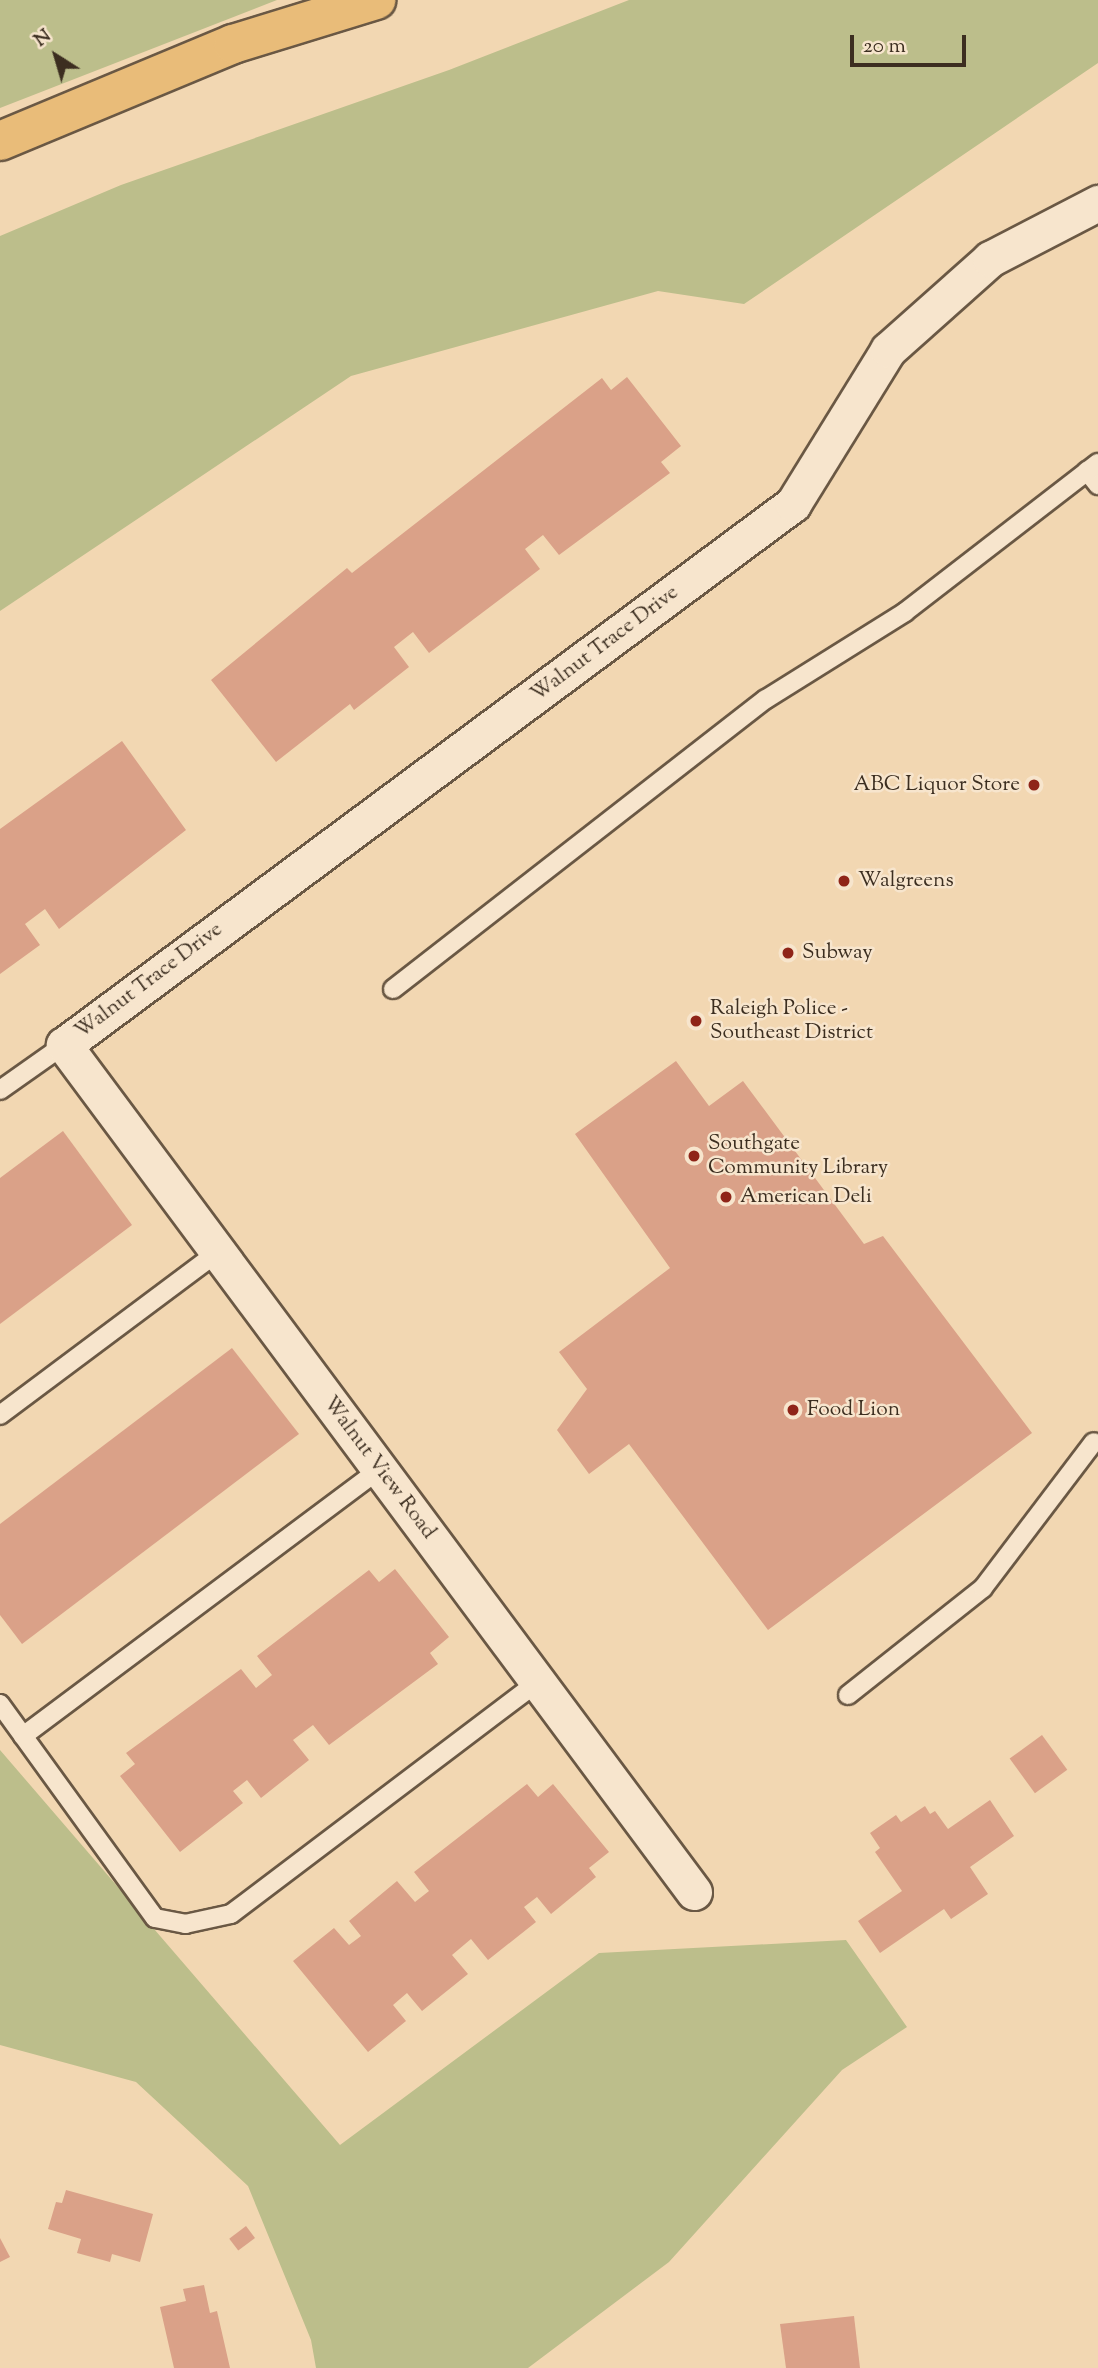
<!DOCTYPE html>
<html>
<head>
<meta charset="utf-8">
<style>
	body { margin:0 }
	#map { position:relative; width:1098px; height:2368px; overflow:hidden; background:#f2d7b2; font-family:"Sorts Mill Goudy",serif }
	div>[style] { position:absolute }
	.green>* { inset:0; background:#bcbe8b }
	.building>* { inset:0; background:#daa188; transform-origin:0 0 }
	.roads { filter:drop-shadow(2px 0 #6a5844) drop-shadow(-2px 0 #6a5844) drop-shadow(0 2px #6a5844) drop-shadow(0 -2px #6a5844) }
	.lane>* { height:18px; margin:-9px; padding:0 9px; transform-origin:9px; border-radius:9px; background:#f7e5cd }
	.street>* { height:35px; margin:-17.5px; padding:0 17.5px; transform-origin:17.5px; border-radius:17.5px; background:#f7e5cd }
	.highway>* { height:38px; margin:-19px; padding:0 19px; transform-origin:19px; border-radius:19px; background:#e9bc79 }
	.dots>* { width:19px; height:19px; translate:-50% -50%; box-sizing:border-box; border:4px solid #f7e5cd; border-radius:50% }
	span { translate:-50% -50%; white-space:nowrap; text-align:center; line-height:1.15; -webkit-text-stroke:5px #f7e5cd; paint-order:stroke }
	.street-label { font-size:21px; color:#3c2e20 }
	.poi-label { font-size:21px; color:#3c2e20 }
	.right { translate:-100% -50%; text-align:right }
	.left { translate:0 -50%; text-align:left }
	.north { position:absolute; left:21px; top:21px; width:70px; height:70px; -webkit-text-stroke:5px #f7e5cd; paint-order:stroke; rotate:323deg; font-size:19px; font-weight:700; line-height:28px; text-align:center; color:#3c2e20 }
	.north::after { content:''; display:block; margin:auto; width:24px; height:32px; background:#3c2e20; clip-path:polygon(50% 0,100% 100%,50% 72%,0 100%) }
	.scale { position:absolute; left:850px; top:35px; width:116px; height:32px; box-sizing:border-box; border:4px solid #3c2e20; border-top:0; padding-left:9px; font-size:21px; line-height:24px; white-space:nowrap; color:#3c2e20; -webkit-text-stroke:5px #f7e5cd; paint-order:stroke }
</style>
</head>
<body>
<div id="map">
	<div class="green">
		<i style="clip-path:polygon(0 0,277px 0,0 108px)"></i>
		<i style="clip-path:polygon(629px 0,1098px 0,1098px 63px,744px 304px,658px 291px,351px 376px,0 611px,0 236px,121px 185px,449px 70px)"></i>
		<i style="clip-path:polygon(0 1750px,340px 2145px,599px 1953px,846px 1940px,907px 2027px,842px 2070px,669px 2262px,528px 2368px,316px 2368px,311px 2340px,248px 2186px,136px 2082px,0 2045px)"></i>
	</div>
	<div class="building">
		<i style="clip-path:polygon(627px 377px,681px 446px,661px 462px,670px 473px,559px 555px,543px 535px,525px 549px,540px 569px,429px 653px,413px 632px,394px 647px,409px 667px,354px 710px,350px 704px,276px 762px,211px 680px,347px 568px,352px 573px,602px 378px,611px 390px)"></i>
		<i style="clip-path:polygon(122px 741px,186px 830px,59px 929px,45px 909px,25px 924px,40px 945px,0 974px,0 829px)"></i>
		<i style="clip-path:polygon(676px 1061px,709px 1106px,743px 1081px,864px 1244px,883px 1236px,1032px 1433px,768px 1630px,629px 1444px,589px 1474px,557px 1430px,587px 1389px,559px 1352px,670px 1268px,575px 1134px)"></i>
		<i style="clip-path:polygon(63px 1131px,132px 1225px,0 1324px,0 1178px)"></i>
		<i style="clip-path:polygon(232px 1348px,299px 1434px,22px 1644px,0 1615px,0 1524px)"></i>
		<i style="clip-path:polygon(395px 1569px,449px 1637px,430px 1653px,438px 1664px,329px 1745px,313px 1725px,293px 1740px,309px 1760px,261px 1798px,247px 1780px,233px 1791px,243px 1803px,180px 1852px,120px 1776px,135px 1764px,126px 1753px,241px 1669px,256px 1688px,272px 1675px,257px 1656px,369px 1570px,379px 1582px)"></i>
		<i style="left:1042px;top:1735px;width:43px;height:40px;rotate:54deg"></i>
		<i style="clip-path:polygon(527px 1784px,538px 1797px,553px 1784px,609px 1852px,589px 1868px,596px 1877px,551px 1914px,537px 1897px,524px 1907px,536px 1922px,488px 1960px,471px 1939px,452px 1955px,468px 1974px,422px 2011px,407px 1993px,393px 2005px,406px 2021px,368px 2052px,293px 1961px,334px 1928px,349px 1945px,361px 1936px,349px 1921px,397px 1881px,415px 1902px,429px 1891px,414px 1872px)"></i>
		<i style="clip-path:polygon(990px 1800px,1014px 1836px,970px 1867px,988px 1894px,951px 1919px,944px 1909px,880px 1953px,858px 1921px,902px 1891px,875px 1852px,880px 1848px,870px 1833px,896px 1815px,901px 1822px,925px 1806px,930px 1814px,935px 1811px,948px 1829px)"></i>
		<i style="clip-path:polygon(66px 2190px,153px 2214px,140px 2262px,112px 2254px,110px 2262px,77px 2253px,81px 2239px,48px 2229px,56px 2202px,62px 2203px)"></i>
		<i style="left:246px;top:2226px;width:15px;height:21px;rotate:53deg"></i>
		<i style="clip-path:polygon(0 2238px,10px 2257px,0 2262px)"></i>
		<i style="clip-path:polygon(204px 2285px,210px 2313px,217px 2311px,230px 2368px,174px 2368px,160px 2307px,186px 2301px,183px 2289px)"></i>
		<i style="clip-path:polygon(854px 2316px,860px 2368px,786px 2368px,780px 2324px)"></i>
	</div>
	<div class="roads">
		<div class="lane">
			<i style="left:1087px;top:471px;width:18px;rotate:52deg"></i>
			<i style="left:393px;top:989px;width:472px;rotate:-37.9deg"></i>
			<i style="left:766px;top:699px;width:164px;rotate:-32deg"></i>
			<i style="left:905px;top:612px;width:244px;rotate:-37.7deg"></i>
			<i style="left:0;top:1090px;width:78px;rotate:-35.1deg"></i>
			<i style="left:0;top:1415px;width:272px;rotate:-36.8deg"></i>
			<i style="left:848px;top:1695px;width:172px;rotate:-38.4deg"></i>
			<i style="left:983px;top:1588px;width:183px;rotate:-52.8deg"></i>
			<i style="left:0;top:1704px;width:264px;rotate:54.1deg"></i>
			<i style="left:155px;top:1918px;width:31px;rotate:11deg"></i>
			<i style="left:185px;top:1924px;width:47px;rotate:-12.3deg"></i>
			<i style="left:231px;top:1914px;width:385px;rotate:-37.1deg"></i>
			<i style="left:23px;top:1736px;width:446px;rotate:-36.8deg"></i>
		</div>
		<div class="street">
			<i style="left:694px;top:1892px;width:1056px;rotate:-126.64deg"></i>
			<i style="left:64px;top:1045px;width:908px;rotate:-36.58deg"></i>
			<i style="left:793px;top:504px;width:181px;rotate:-58.3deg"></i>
			<i style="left:888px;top:350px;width:137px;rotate:-41.7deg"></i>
			<i style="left:990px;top:259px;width:122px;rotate:-27.4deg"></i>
		</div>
		<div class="highway">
			<i style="left:0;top:141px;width:252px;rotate:-22.6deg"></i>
			<i style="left:233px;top:44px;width:150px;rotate:-17.1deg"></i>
		</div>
	</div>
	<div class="dots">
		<i style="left:1034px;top:785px;background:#8f2418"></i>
		<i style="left:844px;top:881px;background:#8f2418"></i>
		<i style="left:788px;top:953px;background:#8f2418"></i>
		<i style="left:696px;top:1021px;background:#8f2418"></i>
		<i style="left:694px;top:1156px;background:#8f2418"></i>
		<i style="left:726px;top:1197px;background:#8f2418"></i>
		<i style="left:793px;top:1410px;background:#8f2418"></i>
	</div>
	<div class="street-label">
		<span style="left:605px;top:644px;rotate:-37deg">Walnut Trace Drive</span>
		<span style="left:149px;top:981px;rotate:-37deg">Walnut Trace Drive</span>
		<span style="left:379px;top:1468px;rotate:53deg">Walnut View Road</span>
	</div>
	<div class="poi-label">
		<span class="right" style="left:1020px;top:785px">ABC Liquor Store</span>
		<span class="left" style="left:858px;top:881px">Walgreens</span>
		<span class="left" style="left:802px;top:953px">Subway</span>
		<span class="left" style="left:710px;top:1021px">Raleigh Police -<br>Southeast District</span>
		<span class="left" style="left:708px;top:1156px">Southgate<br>Community Library</span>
		<span class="left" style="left:740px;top:1197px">American Deli</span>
		<span class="left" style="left:807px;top:1410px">Food Lion</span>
	</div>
	<div class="north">N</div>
	<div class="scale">20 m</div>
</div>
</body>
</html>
